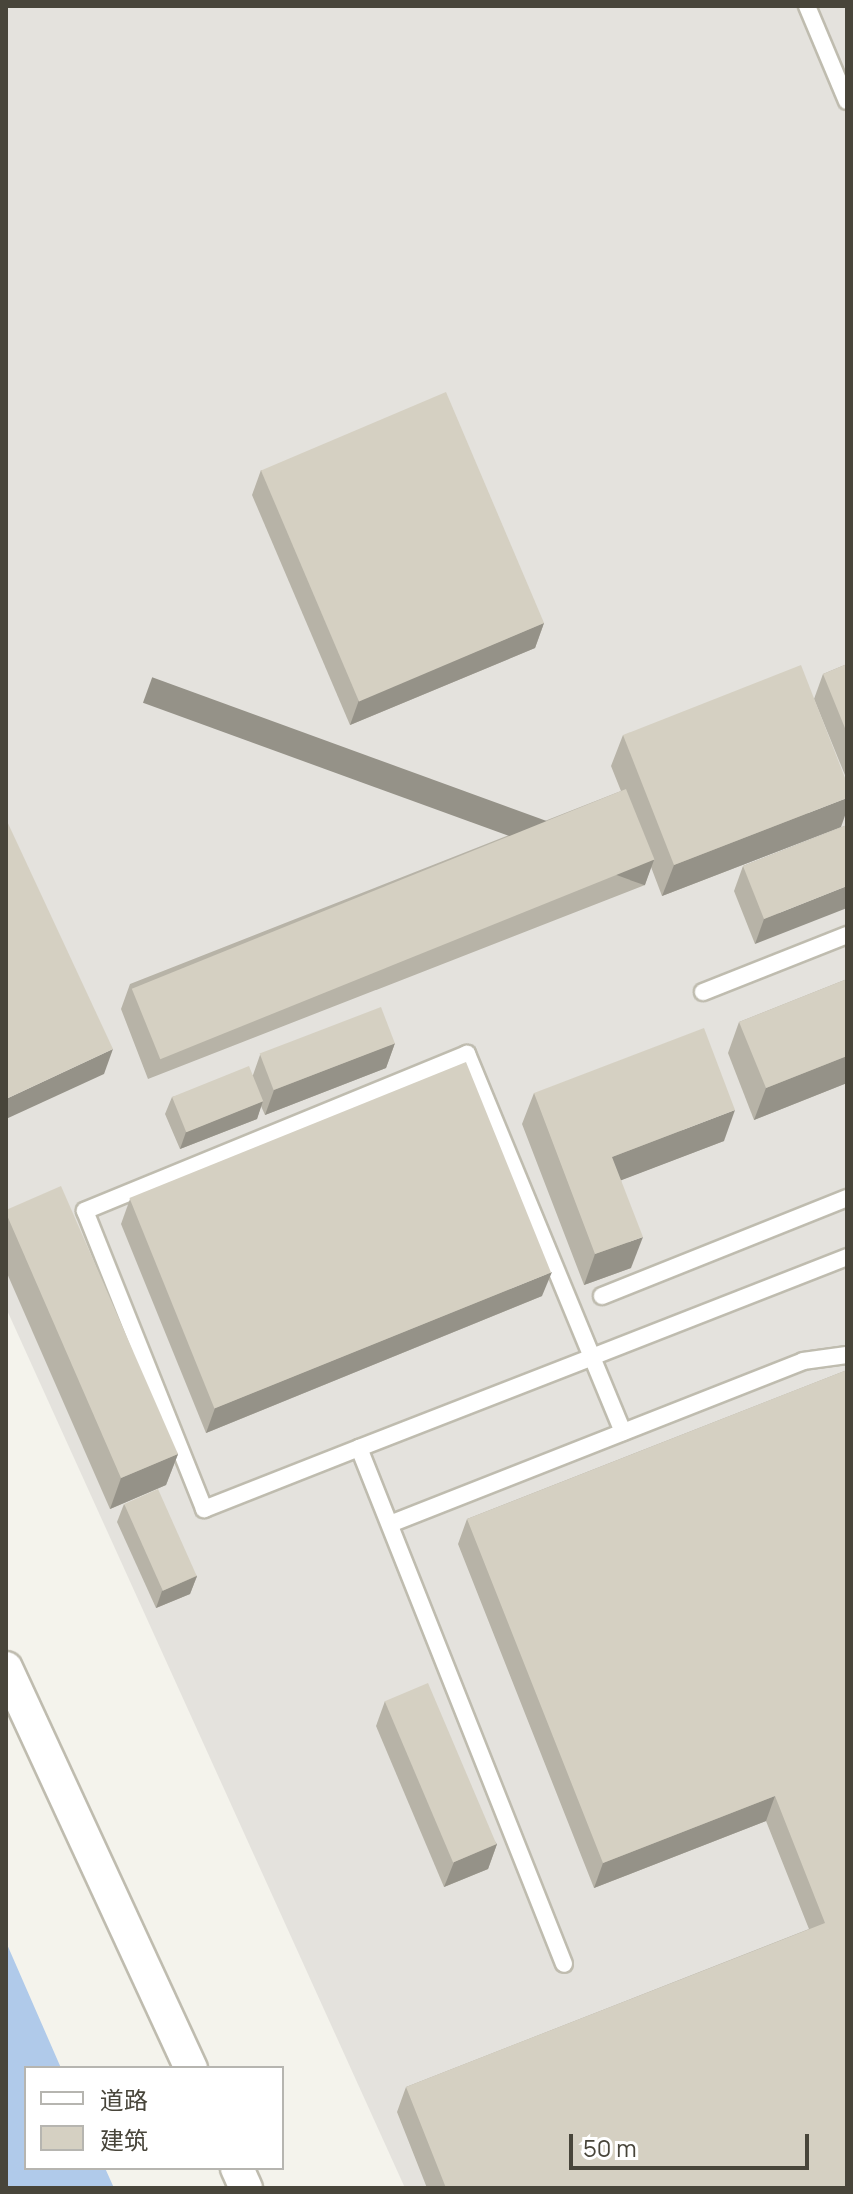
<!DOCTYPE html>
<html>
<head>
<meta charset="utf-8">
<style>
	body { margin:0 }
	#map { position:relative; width:853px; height:2194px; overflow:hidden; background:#f4f3ec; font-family:Manrope,"Noto Sans SC",sans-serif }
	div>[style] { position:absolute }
	.industrial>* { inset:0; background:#e4e2dd }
	.water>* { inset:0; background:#b0caea }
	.roads { filter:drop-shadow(2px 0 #bfbcaf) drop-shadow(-2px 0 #bfbcaf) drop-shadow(0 2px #bfbcaf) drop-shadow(0 -2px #bfbcaf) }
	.service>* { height:16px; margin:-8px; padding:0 8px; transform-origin:8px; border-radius:8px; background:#fff }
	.minor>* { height:32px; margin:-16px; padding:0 16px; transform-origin:16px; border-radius:16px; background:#fff }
	.wall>* { inset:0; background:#b7b3a7 }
	.shaded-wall>* { inset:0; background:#959288; transform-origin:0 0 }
	.building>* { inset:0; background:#d5d0c2; transform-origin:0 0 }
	span { translate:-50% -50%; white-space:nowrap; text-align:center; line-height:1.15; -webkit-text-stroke:8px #fff; paint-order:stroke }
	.frame { position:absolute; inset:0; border:8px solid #48453a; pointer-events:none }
	.legend { position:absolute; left:24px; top:2066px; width:260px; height:104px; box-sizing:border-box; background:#fff; border:2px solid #b6b5b0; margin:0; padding:10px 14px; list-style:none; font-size:24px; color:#48453a }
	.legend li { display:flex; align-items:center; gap:16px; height:40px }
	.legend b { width:40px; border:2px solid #b6b5b0 }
	.scale { position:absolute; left:569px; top:2134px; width:240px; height:36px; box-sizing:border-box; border:4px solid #48453a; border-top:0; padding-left:10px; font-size:24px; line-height:28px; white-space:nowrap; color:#48453a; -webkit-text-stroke:6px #fff; paint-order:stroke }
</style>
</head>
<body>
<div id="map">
	<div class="industrial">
		<i style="clip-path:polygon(6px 6px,847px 6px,847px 2188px,405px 2188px,6px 1308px)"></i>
	</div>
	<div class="water">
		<i style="clip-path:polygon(6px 1942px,61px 2068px,26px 2068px,26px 2168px,105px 2168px,114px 2188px,6px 2188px)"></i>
	</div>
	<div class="roads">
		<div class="service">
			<i style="left:807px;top:6px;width:103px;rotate:67.2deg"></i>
			<i style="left:703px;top:992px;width:155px;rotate:-21.6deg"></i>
			<i style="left:602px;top:1296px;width:264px;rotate:-21.8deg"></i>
			<i style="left:623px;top:1432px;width:81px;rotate:-112.5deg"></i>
			<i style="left:592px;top:1357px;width:328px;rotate:-112.4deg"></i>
			<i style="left:467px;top:1054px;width:413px;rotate:157.7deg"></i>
			<i style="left:85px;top:1211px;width:321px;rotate:68.2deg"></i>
			<i style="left:204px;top:1509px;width:167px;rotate:-21.5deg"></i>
			<i style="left:359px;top:1448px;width:250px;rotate:-21.3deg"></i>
			<i style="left:592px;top:1357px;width:274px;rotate:-21.4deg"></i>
			<i style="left:359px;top:1448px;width:555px;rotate:68.33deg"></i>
			<i style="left:390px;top:1524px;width:444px;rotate:-21.5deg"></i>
			<i style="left:803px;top:1361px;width:44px;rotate:-7.8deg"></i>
		</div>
		<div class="minor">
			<i style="left:6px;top:1668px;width:441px;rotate:65.2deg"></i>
			<i style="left:237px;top:2168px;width:22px;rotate:66deg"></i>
		</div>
	</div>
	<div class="wall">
		<i style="clip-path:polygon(261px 470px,544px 623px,535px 648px,350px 725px,252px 495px)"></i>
		<i style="clip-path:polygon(847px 664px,847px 780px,814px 699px,823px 674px)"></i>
		<i style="clip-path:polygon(623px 735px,841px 827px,662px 896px,651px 867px,645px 885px,148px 1079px,121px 1009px,130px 984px,621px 791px,611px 766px)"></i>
		<i style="clip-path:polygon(847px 825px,755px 944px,734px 891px,743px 866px)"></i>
		<i style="clip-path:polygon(847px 979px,847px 1083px,754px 1120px,728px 1053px,739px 1022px)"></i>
		<i style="clip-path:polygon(395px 1043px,386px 1068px,265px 1115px,261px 1106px,257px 1119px,180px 1149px,165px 1114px,172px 1097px,253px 1075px,260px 1055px)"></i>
		<i style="clip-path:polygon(534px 1093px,724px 1141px,621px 1180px,631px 1268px,584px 1285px,522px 1124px)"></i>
		<i style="clip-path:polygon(130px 1199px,542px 1296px,206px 1433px,121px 1224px)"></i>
		<i style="clip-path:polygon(6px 1210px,178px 1454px,166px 1485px,110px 1509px,6px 1271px)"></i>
		<i style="clip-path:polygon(847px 1370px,847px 2188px,427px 2188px,397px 2112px,406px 2087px,809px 1929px,766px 1821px,594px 1888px,458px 1544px,467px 1519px)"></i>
		<i style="clip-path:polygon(124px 1504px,197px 1576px,190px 1594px,156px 1608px,117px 1522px)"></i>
		<i style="clip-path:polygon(385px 1701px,497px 1844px,488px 1869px,444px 1887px,376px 1726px)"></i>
	</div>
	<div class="shaded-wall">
		<i style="clip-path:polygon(544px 623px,535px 648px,350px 725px,359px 700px)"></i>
		<i style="clip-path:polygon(847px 798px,847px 810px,841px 827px,662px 896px,674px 865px)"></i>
		<i style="left:654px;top:860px;width:27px;height:534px;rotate:110deg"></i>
		<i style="clip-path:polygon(847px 886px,847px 908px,755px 944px,764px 919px)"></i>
		<i style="clip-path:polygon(395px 1043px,386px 1068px,265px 1115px,274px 1090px)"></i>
		<i style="clip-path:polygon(113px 1049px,104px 1074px,6px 1119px,6px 1099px)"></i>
		<i style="clip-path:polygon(847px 1056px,847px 1083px,754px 1120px,766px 1088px)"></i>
		<i style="clip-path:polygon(263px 1101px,257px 1119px,180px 1149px,186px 1132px)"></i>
		<i style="clip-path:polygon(735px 1110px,724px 1141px,601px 1188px,612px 1157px)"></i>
		<i style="clip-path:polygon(643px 1237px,631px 1268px,584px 1285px,595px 1254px)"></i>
		<i style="clip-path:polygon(552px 1272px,542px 1296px,206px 1433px,215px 1408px)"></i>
		<i style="clip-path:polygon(178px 1454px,166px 1485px,110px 1509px,121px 1478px)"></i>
		<i style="clip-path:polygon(197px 1576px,190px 1594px,156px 1608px,162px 1591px)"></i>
		<i style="clip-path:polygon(775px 1796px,766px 1821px,594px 1888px,603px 1863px)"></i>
		<i style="clip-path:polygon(497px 1844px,488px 1869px,444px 1887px,454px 1862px)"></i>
	</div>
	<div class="building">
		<i style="left:446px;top:392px;width:251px;height:201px;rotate:67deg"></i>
		<i style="clip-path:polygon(847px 664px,847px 733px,823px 674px)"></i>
		<i style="clip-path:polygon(801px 665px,847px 783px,847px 798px,674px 865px,623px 735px)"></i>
		<i style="left:626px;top:789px;width:76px;height:533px;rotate:68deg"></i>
		<i style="clip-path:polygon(6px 819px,113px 1049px,6px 1099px)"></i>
		<i style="clip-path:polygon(847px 825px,847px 886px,764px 919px,743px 866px)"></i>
		<i style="clip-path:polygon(847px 979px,847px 1056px,766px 1088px,739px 1022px)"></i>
		<i style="left:381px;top:1007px;width:39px;height:130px;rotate:69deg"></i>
		<i style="clip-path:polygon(704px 1028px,735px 1110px,612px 1157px,643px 1237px,595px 1254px,534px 1093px)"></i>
		<i style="left:466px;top:1062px;width:227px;height:363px;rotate:68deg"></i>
		<i style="left:249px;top:1066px;width:38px;height:83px;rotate:68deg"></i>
		<i style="clip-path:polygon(61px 1186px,178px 1454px,121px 1478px,6px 1213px,6px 1210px)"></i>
		<i style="clip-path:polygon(847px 1370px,847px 2188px,446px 2188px,406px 2087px,825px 1923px,775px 1796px,603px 1863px,467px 1519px)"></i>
		<i style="left:158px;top:1489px;width:95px;height:37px;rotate:66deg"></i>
		<i style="left:428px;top:1683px;width:175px;height:47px;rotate:67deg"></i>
	</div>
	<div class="frame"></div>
	<ul class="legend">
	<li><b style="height:10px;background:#fff"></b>道路</li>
	<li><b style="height:22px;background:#d5d0c2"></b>建筑</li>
	</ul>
	<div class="scale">50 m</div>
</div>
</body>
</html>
